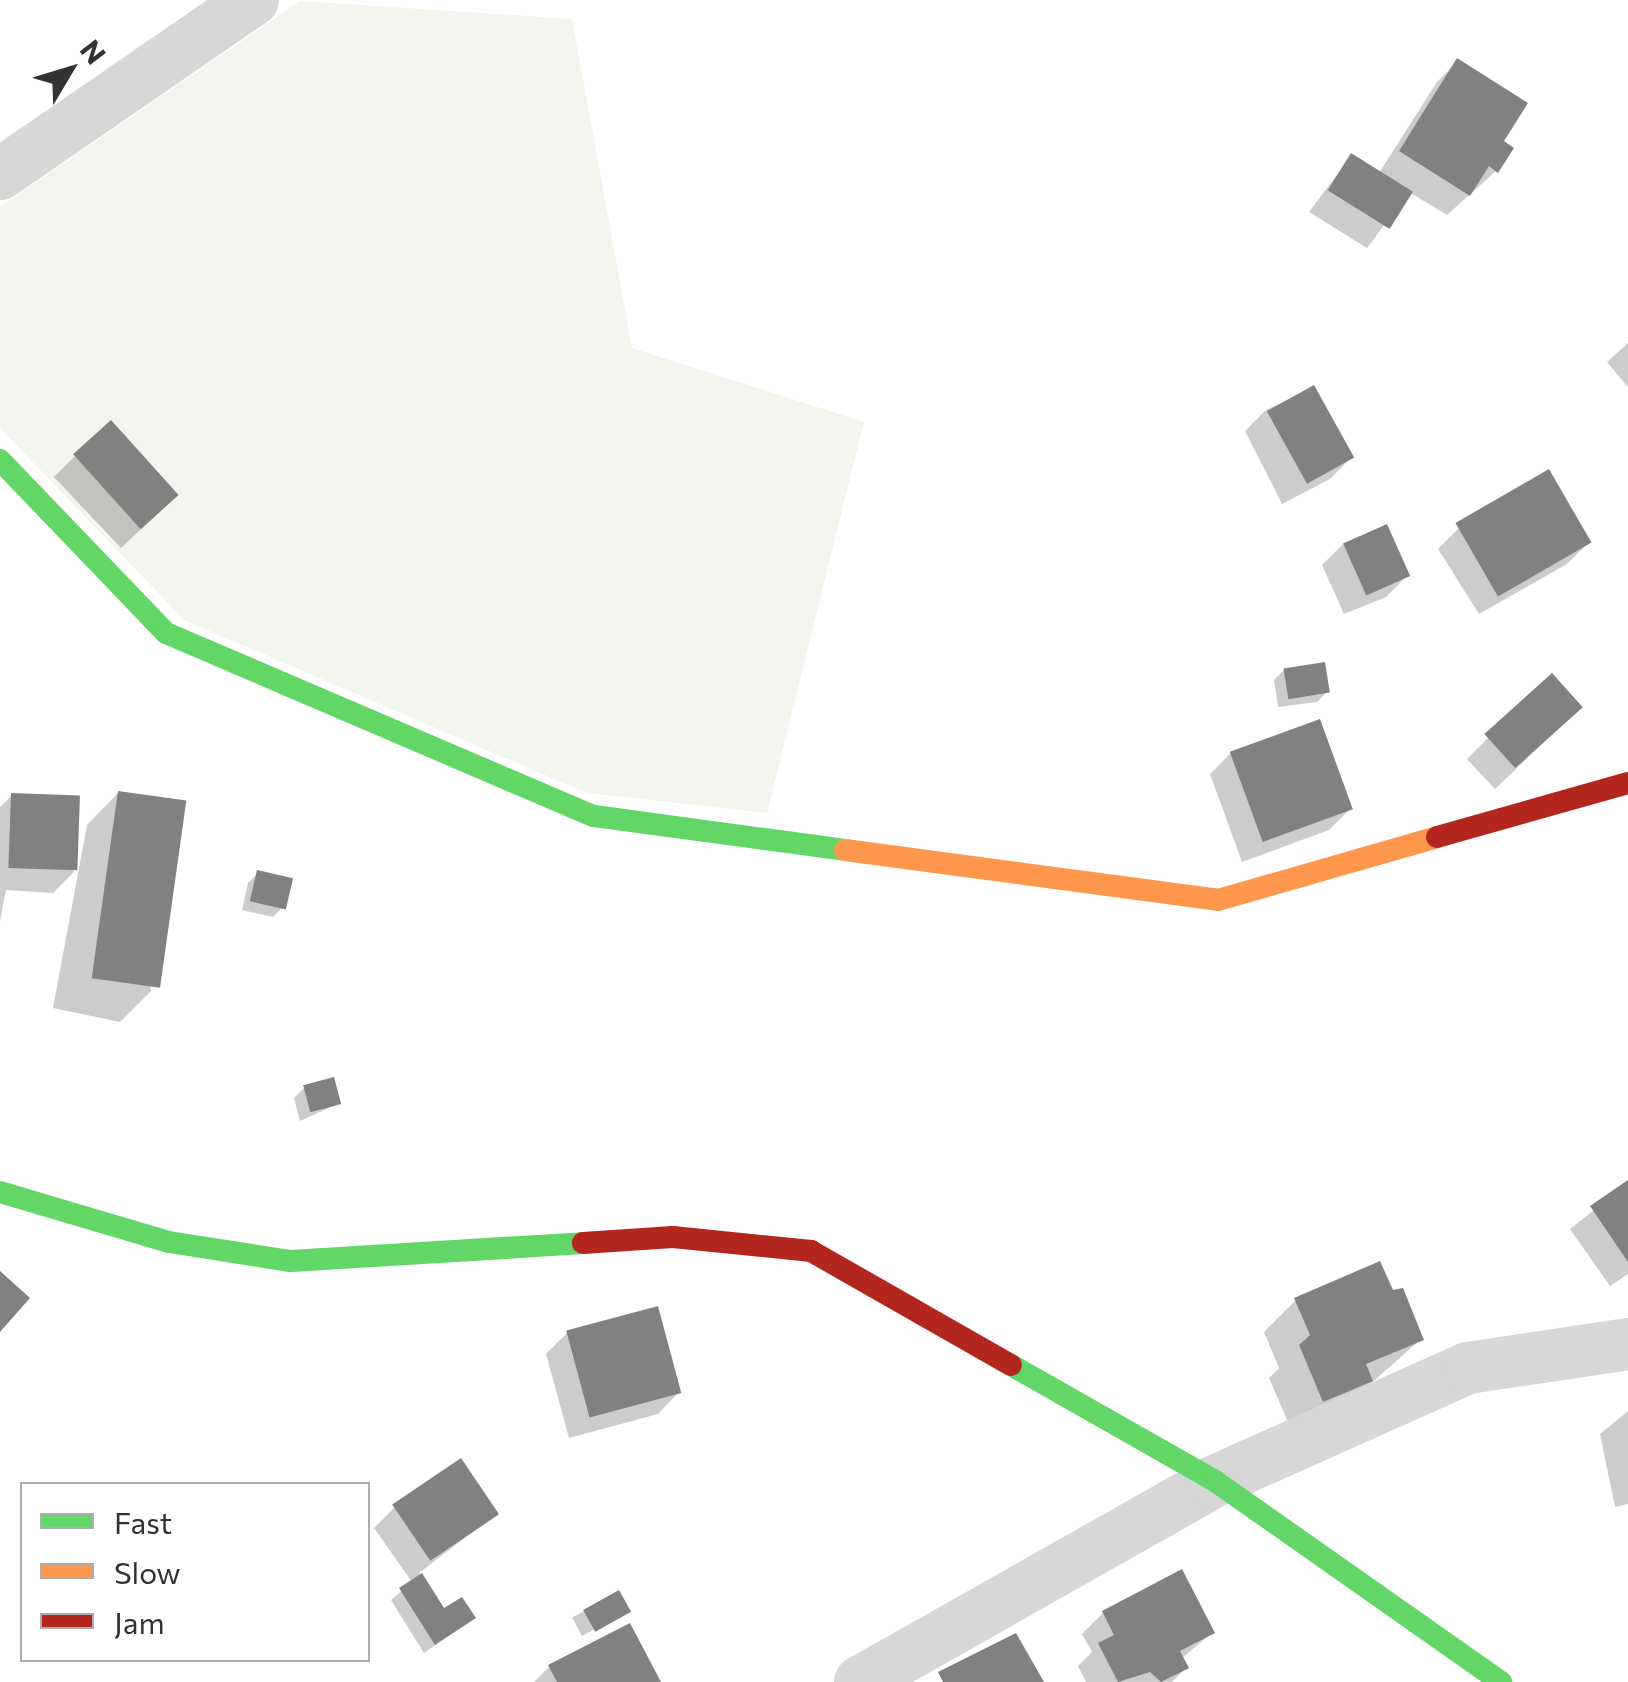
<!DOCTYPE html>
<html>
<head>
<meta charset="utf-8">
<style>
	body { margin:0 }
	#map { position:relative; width:1628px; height:1682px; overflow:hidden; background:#fff; font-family:Commissioner,sans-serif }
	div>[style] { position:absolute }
	.green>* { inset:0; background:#f1f5ed }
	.shadow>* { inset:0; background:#0003; transform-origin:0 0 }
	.building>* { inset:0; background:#818181; transform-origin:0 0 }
	.street>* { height:52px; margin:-26px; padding:0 26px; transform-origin:26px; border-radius:26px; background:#d7d7d7 }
	.fast>* { height:22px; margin:-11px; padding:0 11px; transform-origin:11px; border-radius:11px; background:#63d668 }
	.slow>* { height:22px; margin:-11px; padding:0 11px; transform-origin:11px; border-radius:11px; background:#ff974d }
	.jam>* { height:22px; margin:-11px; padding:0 11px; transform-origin:11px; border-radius:11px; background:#b3261e }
	span { translate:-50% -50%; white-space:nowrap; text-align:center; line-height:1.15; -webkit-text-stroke:10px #fff; paint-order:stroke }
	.legend { position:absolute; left:20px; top:1482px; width:350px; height:180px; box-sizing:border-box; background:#fff; border:2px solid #adadad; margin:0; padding:12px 18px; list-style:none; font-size:30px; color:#333 }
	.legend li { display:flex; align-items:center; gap:20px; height:50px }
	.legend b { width:50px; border:2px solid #adadad }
	.north { position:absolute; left:20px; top:20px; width:100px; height:100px; -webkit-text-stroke:8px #fff; paint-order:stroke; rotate:52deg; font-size:28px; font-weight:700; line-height:40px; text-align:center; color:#333 }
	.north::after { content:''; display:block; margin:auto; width:35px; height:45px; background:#333; clip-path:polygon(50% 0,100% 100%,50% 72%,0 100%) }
</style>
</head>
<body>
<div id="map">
	<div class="green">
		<i style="clip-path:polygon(300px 1px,572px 19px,632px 348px,864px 422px,767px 813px,587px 793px,184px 620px,0 428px,0 207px)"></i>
	</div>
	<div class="shadow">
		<i style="clip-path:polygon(1458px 61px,1500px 142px,1496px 171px,1447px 215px,1409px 192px,1367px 248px,1309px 212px,1351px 156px,1379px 173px,1437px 82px)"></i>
		<i style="clip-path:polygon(1628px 343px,1628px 387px,1607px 362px)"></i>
		<i style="clip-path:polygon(1312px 388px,1351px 458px,1330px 479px,1282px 504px,1245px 431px,1266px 410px)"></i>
		<i style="clip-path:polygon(75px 456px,155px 516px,121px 548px,54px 477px)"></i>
		<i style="clip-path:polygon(1459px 528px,1588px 543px,1567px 564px,1479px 614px,1438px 549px)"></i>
		<i style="clip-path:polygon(1343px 544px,1407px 576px,1386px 597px,1344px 614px,1322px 565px)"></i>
		<i style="clip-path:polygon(1284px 670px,1327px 692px,1317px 702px,1278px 707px,1274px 680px)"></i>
		<i style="clip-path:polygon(1559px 728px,1495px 789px,1467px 759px,1488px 738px)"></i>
		<i style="clip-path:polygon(1231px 753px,1350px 809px,1329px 830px,1242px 862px,1210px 774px)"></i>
		<i style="clip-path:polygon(118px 793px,151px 991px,120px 1022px,53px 1008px,87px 825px)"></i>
		<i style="clip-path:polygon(12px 795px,74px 872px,53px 893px,6px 890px,0 921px,0 807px)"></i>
		<i style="clip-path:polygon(258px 873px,283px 907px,273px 917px,242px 910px,248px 883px)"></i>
		<i style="clip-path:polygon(304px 1088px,338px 1104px,300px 1121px,294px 1098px)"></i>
		<i style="clip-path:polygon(1628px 1183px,1628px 1274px,1610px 1286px,1570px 1229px)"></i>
		<i style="clip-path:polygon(1296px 1300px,1421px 1339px,1339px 1412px,1292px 1431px,1269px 1378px,1279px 1368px,1264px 1332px)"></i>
		<i style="clip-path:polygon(567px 1333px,679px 1392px,658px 1414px,569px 1438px,546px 1354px)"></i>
		<i style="clip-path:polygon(1628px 1411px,1628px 1504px,1615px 1507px,1600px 1434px)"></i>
		<i style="clip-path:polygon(395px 1507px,496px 1514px,419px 1573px,443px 1611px,473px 1618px,424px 1653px,391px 1600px,412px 1582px,374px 1528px)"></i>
		<i style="left:618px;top:1593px;width:21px;height:52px;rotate:62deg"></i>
		<i style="clip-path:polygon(1103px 1613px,1212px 1633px,1181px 1659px,1186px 1668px,1172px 1682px,1086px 1682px,1078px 1666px,1092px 1652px,1082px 1634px)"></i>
		<i style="clip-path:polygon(549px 1667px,658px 1682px,534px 1682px)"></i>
	</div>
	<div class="building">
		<i style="clip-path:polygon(1457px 58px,1528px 103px,1504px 141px,1514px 148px,1498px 173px,1489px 166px,1470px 196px,1399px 151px)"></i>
		<i style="left:1351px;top:153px;width:73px;height:44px;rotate:32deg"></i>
		<i style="left:1314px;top:385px;width:83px;height:54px;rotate:61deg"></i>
		<i style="left:111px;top:420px;width:101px;height:51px;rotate:48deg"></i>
		<i style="left:1549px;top:469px;width:85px;height:108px;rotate:60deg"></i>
		<i style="left:1387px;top:524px;width:57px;height:48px;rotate:66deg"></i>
		<i style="left:1325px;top:662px;width:31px;height:42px;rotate:81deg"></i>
		<i style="left:1552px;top:673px;width:46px;height:91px;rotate:48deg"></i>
		<i style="left:1320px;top:719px;width:96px;height:96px;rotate:70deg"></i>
		<i style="left:118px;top:791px;width:69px;height:189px;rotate:8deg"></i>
		<i style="left:11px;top:793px;width:69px;height:75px;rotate:2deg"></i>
		<i style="left:257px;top:870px;width:37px;height:32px;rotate:13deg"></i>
		<i style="left:334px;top:1077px;width:28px;height:32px;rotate:75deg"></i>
		<i style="clip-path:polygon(1628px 1180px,1628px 1262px,1590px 1206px)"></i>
		<i style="clip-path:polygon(1380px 1261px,1393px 1290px,1403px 1288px,1424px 1340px,1366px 1364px,1373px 1381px,1323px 1402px,1299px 1345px,1310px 1335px,1294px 1298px)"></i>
		<i style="clip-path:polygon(0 1271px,30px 1298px,0 1332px)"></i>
		<i style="left:658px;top:1306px;width:90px;height:95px;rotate:75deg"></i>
		<i style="left:461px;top:1458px;width:68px;height:83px;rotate:56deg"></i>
		<i style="clip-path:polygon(1182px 1569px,1215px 1633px,1180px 1651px,1189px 1668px,1161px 1682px,1150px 1672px,1118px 1682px,1098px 1643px,1114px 1635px,1102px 1611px)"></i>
		<i style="clip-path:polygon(422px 1573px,444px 1608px,462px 1597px,476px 1618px,435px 1645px,399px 1588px)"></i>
		<i style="left:619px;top:1590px;width:25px;height:41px;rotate:61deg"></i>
		<i style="clip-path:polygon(630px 1623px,661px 1682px,557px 1682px,548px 1665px)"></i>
		<i style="clip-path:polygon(1016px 1633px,1044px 1682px,943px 1682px,938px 1672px)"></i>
	</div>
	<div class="street">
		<i style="left:0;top:174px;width:307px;rotate:-34.5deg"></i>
		<i style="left:860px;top:1682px;width:408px;rotate:-29.5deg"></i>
		<i style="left:1215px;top:1481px;width:277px;rotate:-24.1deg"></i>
		<i style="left:1468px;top:1368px;width:162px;rotate:-8.5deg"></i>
	</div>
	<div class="fast">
		<i style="left:0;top:460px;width:240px;rotate:46.2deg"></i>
		<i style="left:166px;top:633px;width:465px;rotate:23.2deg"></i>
		<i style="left:594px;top:816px;width:253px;rotate:7.7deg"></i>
		<i style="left:0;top:1192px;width:176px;rotate:16.5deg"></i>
		<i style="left:169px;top:1242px;width:123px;rotate:8.9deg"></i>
		<i style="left:291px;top:1261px;width:293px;rotate:-3.5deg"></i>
		<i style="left:1011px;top:1365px;width:235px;rotate:29.6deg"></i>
		<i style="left:1215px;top:1481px;width:350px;rotate:35.1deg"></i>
	</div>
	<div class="slow">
		<i style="left:845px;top:850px;width:376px;rotate:7.6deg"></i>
		<i style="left:1218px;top:900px;width:228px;rotate:-16deg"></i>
	</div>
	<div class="jam">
		<i style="left:1437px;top:837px;width:198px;rotate:-15.8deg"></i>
		<i style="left:583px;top:1243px;width:90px;rotate:-3.8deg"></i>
		<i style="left:673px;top:1237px;width:139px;rotate:5.8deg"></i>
		<i style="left:811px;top:1251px;width:230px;rotate:29.7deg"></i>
	</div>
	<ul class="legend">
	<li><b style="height:12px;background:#63d668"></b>Fast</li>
	<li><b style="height:12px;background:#ff974d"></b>Slow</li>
	<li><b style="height:12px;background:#b3261e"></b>Jam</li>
	</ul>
	<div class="north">N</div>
</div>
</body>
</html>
